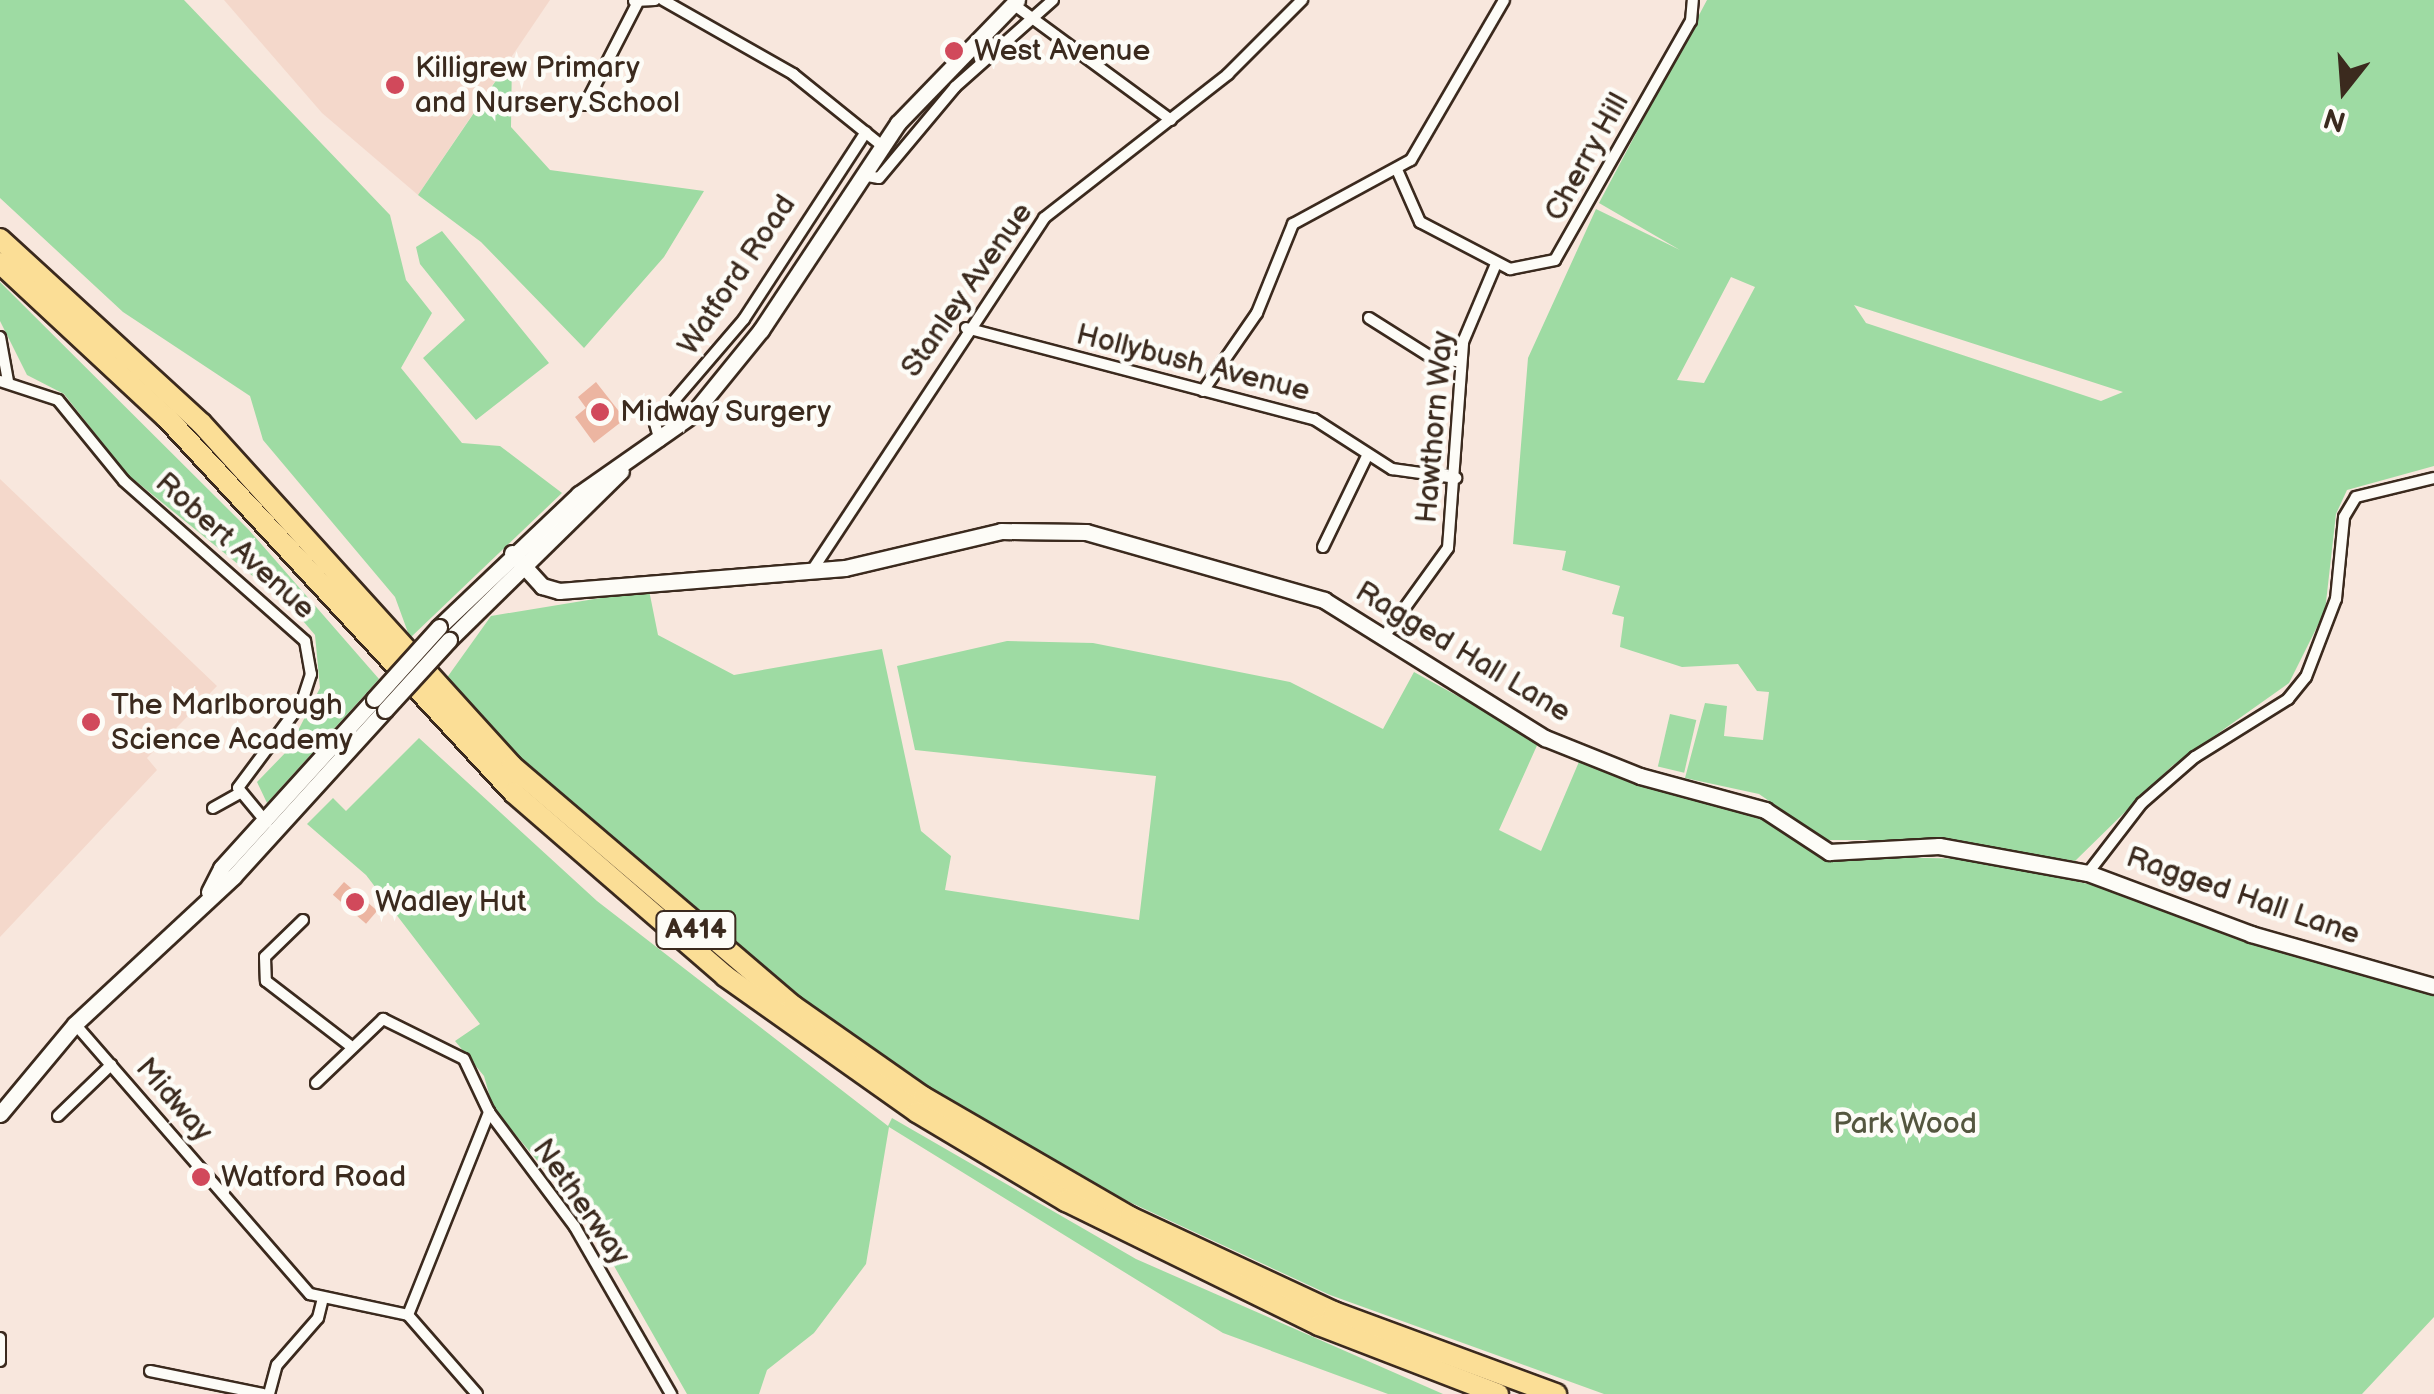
<!DOCTYPE html>
<html>
<head>
<meta charset="utf-8">
<style>
	body { margin:0 }
	#map { position:relative; width:2434px; height:1394px; overflow:hidden; background:#f8e7dd; font-family:"Balsamiq Sans",sans-serif }
	div>[style] { position:absolute }
	.built>* { inset:0; background:#f4d8cb }
	.green>* { inset:0; background:#9edba3; transform-origin:0 0 }
	.building>* { inset:0; background:#ecb5a1; transform-origin:0 0 }
	.roads { filter:drop-shadow(2px 0 #3b2a1e) drop-shadow(-2px 0 #3b2a1e) drop-shadow(0 2px #3b2a1e) drop-shadow(0 -2px #3b2a1e) }
	.street>* { height:10px; margin:-5px; padding:0 5px; transform-origin:5px; border-radius:5px; background:#fdfcf7 }
	.secondary>* { height:15px; margin:-7.5px; padding:0 7.5px; transform-origin:7.5px; border-radius:7.5px; background:#fdfcf7 }
	.highway>* { height:20px; margin:-10px; padding:0 10px; transform-origin:10px; border-radius:10px; background:#fbde96 }
	.bridges { filter:drop-shadow(2px 0 #3b2a1e) drop-shadow(-2px 0 #3b2a1e) drop-shadow(0 2px #3b2a1e) drop-shadow(0 -2px #3b2a1e) }
	.secondary-bridge>* { height:15px; margin:-7.5px; padding:0 7.5px; transform-origin:7.5px; border-radius:7.5px; background:#fdfcf7 }
	.dots>* { width:28px; height:28px; translate:-50% -50%; box-sizing:border-box; border:5px solid #fdfcf7; border-radius:50% }
	span { translate:-50% -50%; white-space:nowrap; text-align:center; line-height:1.15; -webkit-text-stroke:9px #fdfcf7; paint-order:stroke }
	.shield-label span { padding:2px 8px; background:#fdfcf7; border:2px solid; border-radius:8px; -webkit-text-stroke-width:0 }
	.shield-label { font-size:28px; color:#3b2a1e; font-weight:700 }
	.poi-label { font-size:30px; color:#3b2a1e }
	.left { translate:0 -50%; text-align:left }
	.street-label { font-size:30px; color:#3b2a1e }
	.park-label { font-size:30px; color:#54563f }
	.north { position:absolute; left:2294px; top:40px; width:100px; height:100px; -webkit-text-stroke:8px #fdfcf7; paint-order:stroke; rotate:197deg; font-size:28px; font-weight:700; line-height:40px; text-align:center; color:#3b2a1e }
	.north::after { content:''; display:block; margin:auto; width:35px; height:45px; background:#3b2a1e; clip-path:polygon(50% 0,100% 100%,50% 72%,0 100%) }
</style>
</head>
<body>
<div id="map">
	<div class="built">
		<i style="clip-path:polygon(224px 0,550px 0,418px 195px,322px 113px)"></i>
		<i style="clip-path:polygon(0 479px,217px 686px,147px 758px,157px 770px,0 937px)"></i>
	</div>
	<div class="green">
		<i style="clip-path:polygon(0 0,184px 0,390px 215px,406px 280px,432px 313px,401px 368px,462px 443px,500px 446px,562px 493px,410px 638px,395px 597px,263px 440px,250px 396px,123px 312px,0 198px)"></i>
		<i style="clip-path:polygon(evenodd,1707px 0,2434px 0,2434px 466px,2347px 490px,2336px 514px,2325px 611px,2289px 683px,2172px 766px,2075px 861px,1940px 840px,1826px 840px,1759px 794px,1685px 778px,1705px 703px,1727px 706px,1724px 736px,1763px 740px,1769px 692px,1757px 691px,1738px 664px,1682px 667px,1620px 647px,1624px 617px,1612px 614px,1620px 586px,1562px 570px,1566px 551px,1513px 544px,1528px 358px,1596px 209px,1680px 250px,1599px 203px,1707px 0,1731px 277px,1755px 287px,1704px 383px,1677px 380px,1731px 277px,1707px 0,1854px 305px,2123px 392px,2101px 401px,1866px 323px,1854px 305px)"></i>
		<i style="clip-path:polygon(512px 57px,511px 127px,550px 170px,704px 191px,664px 257px,584px 348px,481px 242px,418px 195px)"></i>
		<i style="clip-path:polygon(442px 231px,549px 363px,476px 420px,423px 358px,465px 320px,420px 264px,416px 247px)"></i>
		<i style="clip-path:polygon(0 282px,248px 529px,379px 679px,267px 803px,257px 782px,288px 750px,320px 688px,315px 635px,292px 608px,127px 474px,64px 394px,27px 375px,0 321px)"></i>
		<i style="clip-path:polygon(649px 590px,658px 635px,734px 675px,882px 649px,921px 831px,951px 856px,945px 890px,1139px 920px,1156px 776px,915px 750px,897px 666px,1007px 641px,1093px 643px,1290px 682px,1383px 729px,1414px 672px,1539px 741px,1499px 830px,1541px 851px,1581px 757px,1746px 807px,1822px 856px,1979px 859px,2162px 901px,2434px 990px,2434px 1317px,2362px 1394px,1604px 1394px,1330px 1295px,1123px 1199px,916px 1082px,738px 950px,518px 757px,446px 679px,491px 616px)"></i>
		<i style="left:1670px;top:714px;width:27px;height:54px;rotate:13deg"></i>
		<i style="clip-path:polygon(419px 738px,597px 901px,888px 1126px,892px 1118px,1136px 1259px,1443px 1394px,1388px 1394px,1223px 1333px,889px 1127px,866px 1264px,814px 1333px,767px 1370px,759px 1394px,687px 1394px,589px 1222px,493px 1108px,484px 1076px,455px 1041px,480px 1024px,366px 875px,307px 824px,333px 798px,346px 811px)"></i>
	</div>
	<div class="building">
		<i style="clip-path:polygon(596px 382px,625px 419px,594px 443px,575px 417px,586px 408px,578px 397px)"></i>
		<i style="left:344px;top:882px;width:44px;height:17px;rotate:41deg"></i>
	</div>
	<div class="roads">
		<div class="street">
			<i style="left:663px;top:0;width:150px;rotate:29.6deg"></i>
			<i style="left:793px;top:74px;width:113px;rotate:38.9deg"></i>
			<i style="left:634px;top:1px;width:21px;rotate:-3deg"></i>
			<i style="left:1013px;top:4px;width:196px;rotate:36.3deg"></i>
			<i style="left:585px;top:105px;width:114px;rotate:-62.8deg"></i>
			<i style="left:1398px;top:172px;width:55px;rotate:66.3deg"></i>
			<i style="left:1420px;top:222px;width:102px;rotate:27.6deg"></i>
			<i style="left:1510px;top:269px;width:46px;rotate:-11.3deg"></i>
			<i style="left:1555px;top:260px;width:275px;rotate:-60.4deg"></i>
			<i style="left:1691px;top:21px;width:21px;rotate:-85deg"></i>
			<i style="left:862px;top:175px;width:17px;rotate:10deg"></i>
			<i style="left:879px;top:178px;width:119px;rotate:-50.1deg"></i>
			<i style="left:955px;top:87px;width:131px;rotate:-41.6deg"></i>
			<i style="left:1369px;top:318px;width:73px;rotate:32.2deg"></i>
			<i style="left:1431px;top:357px;width:30px;rotate:9deg"></i>
			<i style="left:966px;top:328px;width:360px;rotate:14.7deg"></i>
			<i style="left:1314px;top:419px;width:93px;rotate:32.7deg"></i>
			<i style="left:1392px;top:469px;width:65px;rotate:8deg"></i>
			<i style="left:0;top:337px;width:45px;rotate:79.7deg"></i>
			<i style="left:0;top:381px;width:61px;rotate:18.1deg"></i>
			<i style="left:58px;top:400px;width:104px;rotate:50.8deg"></i>
			<i style="left:124px;top:481px;width:242px;rotate:41.5deg"></i>
			<i style="left:305px;top:641px;width:34px;rotate:80deg"></i>
			<i style="left:311px;top:674px;width:29px;rotate:108deg"></i>
			<i style="left:302px;top:702px;width:107px;rotate:126.7deg"></i>
			<i style="left:238px;top:788px;width:45px;rotate:50.4deg"></i>
			<i style="left:1203px;top:391px;width:95px;rotate:-55.3deg"></i>
			<i style="left:1257px;top:313px;width:96px;rotate:-68deg"></i>
			<i style="left:1293px;top:224px;width:134px;rotate:-28.5deg"></i>
			<i style="left:1411px;top:160px;width:185px;rotate:-59.8deg"></i>
			<i style="left:660px;top:441px;width:19px;rotate:-106deg"></i>
			<i style="left:655px;top:423px;width:137px;rotate:-49.4deg"></i>
			<i style="left:744px;top:319px;width:223px;rotate:-56.9deg"></i>
			<i style="left:1323px;top:547px;width:101px;rotate:-64.2deg"></i>
			<i style="left:811px;top:572px;width:424px;rotate:-56.6deg"></i>
			<i style="left:1044px;top:218px;width:234px;rotate:-38deg"></i>
			<i style="left:1228px;top:74px;width:105px;rotate:-45deg"></i>
			<i style="left:1383px;top:638px;width:111px;rotate:-54.2deg"></i>
			<i style="left:1448px;top:548px;width:207px;rotate:-85.8deg"></i>
			<i style="left:1463px;top:342px;width:85px;rotate:-67.1deg"></i>
			<i style="left:213px;top:808px;width:29px;rotate:-29deg"></i>
			<i style="left:2088px;top:873px;width:88px;rotate:-52.4deg"></i>
			<i style="left:2142px;top:803px;width:70px;rotate:-41deg"></i>
			<i style="left:2195px;top:757px;width:110px;rotate:-31.9deg"></i>
			<i style="left:2288px;top:699px;width:28px;rotate:-51deg"></i>
			<i style="left:2306px;top:677px;width:84px;rotate:-69deg"></i>
			<i style="left:2336px;top:599px;width:82px;rotate:-84.4deg"></i>
			<i style="left:2344px;top:517px;width:23px;rotate:-59deg"></i>
			<i style="left:2356px;top:497px;width:80px;rotate:-13.7deg"></i>
			<i style="left:303px;top:920px;width:53px;rotate:135.8deg"></i>
			<i style="left:265px;top:957px;width:24px;rotate:88deg"></i>
			<i style="left:266px;top:981px;width:105px;rotate:37.6deg"></i>
			<i style="left:75px;top:1024px;width:358px;rotate:49deg"></i>
			<i style="left:310px;top:1294px;width:100px;rotate:12.1deg"></i>
			<i style="left:408px;top:1315px;width:105px;rotate:48.9deg"></i>
			<i style="left:316px;top:1083px;width:93px;rotate:-43.7deg"></i>
			<i style="left:383px;top:1019px;width:90px;rotate:26.3deg"></i>
			<i style="left:464px;top:1059px;width:59px;rotate:64.7deg"></i>
			<i style="left:489px;top:1112px;width:144px;rotate:53.2deg"></i>
			<i style="left:575px;top:1227px;width:193px;rotate:60.1deg"></i>
			<i style="left:58px;top:1116px;width:74px;rotate:-43.9deg"></i>
			<i style="left:408px;top:1315px;width:219px;rotate:-68.2deg"></i>
			<i style="left:0;top:1338px;width:23px;rotate:90deg"></i>
			<i style="left:150px;top:1371px;width:115px;rotate:11.5deg"></i>
			<i style="left:269px;top:1394px;width:30px;rotate:-75deg"></i>
			<i style="left:277px;top:1365px;width:62px;rotate:-48.9deg"></i>
			<i style="left:318px;top:1318px;width:21px;rotate:-76deg"></i>
		</div>
		<div class="secondary">
			<i style="left:512px;top:553px;width:45px;rotate:47.7deg"></i>
			<i style="left:542px;top:586px;width:18px;rotate:16deg"></i>
			<i style="left:559px;top:591px;width:287px;rotate:-4.6deg"></i>
			<i style="left:845px;top:568px;width:160px;rotate:-13.3deg"></i>
			<i style="left:1001px;top:531px;width:85px;rotate:0.7deg"></i>
			<i style="left:1086px;top:532px;width:248px;rotate:15.9deg"></i>
			<i style="left:1324px;top:600px;width:261px;rotate:32deg"></i>
			<i style="left:1545px;top:738px;width:102px;rotate:21.8deg"></i>
			<i style="left:1640px;top:776px;width:130px;rotate:15.2deg"></i>
			<i style="left:1765px;top:810px;width:77px;rotate:33.3deg"></i>
			<i style="left:1829px;top:852px;width:110px;rotate:-3.1deg"></i>
			<i style="left:1939px;top:846px;width:151px;rotate:10.3deg"></i>
			<i style="left:2088px;top:873px;width:174px;rotate:20.5deg"></i>
			<i style="left:2251px;top:934px;width:190px;rotate:15.9deg"></i>
			<i style="left:439px;top:627px;width:193px;rotate:-43.5deg"></i>
			<i style="left:579px;top:494px;width:138px;rotate:-35deg"></i>
			<i style="left:692px;top:415px;width:109px;rotate:-50.9deg"></i>
			<i style="left:761px;top:330px;width:248px;rotate:-56.5deg"></i>
			<i style="left:898px;top:123px;width:171px;rotate:-45.9deg"></i>
			<i style="left:449px;top:640px;width:241px;rotate:-44.5deg"></i>
			<i style="left:209px;top:892px;width:27px;rotate:-63deg"></i>
			<i style="left:221px;top:868px;width:228px;rotate:-47.8deg"></i>
			<i style="left:0;top:1114px;width:117px;rotate:-50.2deg"></i>
			<i style="left:75px;top:1024px;width:216px;rotate:-42.9deg"></i>
			<i style="left:233px;top:877px;width:226px;rotate:-47.7deg"></i>
		</div>
		<div class="highway">
			<i style="left:0;top:239px;width:273px;rotate:42.5deg"></i>
			<i style="left:201px;top:423px;width:463px;rotate:47.8deg"></i>
			<i style="left:512px;top:766px;width:370px;rotate:40.5deg"></i>
			<i style="left:793px;top:1006px;width:159px;rotate:35deg"></i>
			<i style="left:923px;top:1097px;width:239px;rotate:30.1deg"></i>
			<i style="left:1130px;top:1217px;width:225px;rotate:25deg"></i>
			<i style="left:1334px;top:1312px;width:237px;rotate:20.3deg"></i>
			<i style="left:0;top:263px;width:226px;rotate:42.9deg"></i>
			<i style="left:166px;top:417px;width:512px;rotate:47.21deg"></i>
			<i style="left:514px;top:793px;width:279px;rotate:40.9deg"></i>
			<i style="left:725px;top:976px;width:235px;rotate:35.3deg"></i>
			<i style="left:917px;top:1112px;width:174px;rotate:30.9deg"></i>
			<i style="left:1066px;top:1201px;width:282px;rotate:26.1deg"></i>
			<i style="left:1319px;top:1325px;width:192px;rotate:21.1deg"></i>
		</div>
	</div>
	<div class="bridges">
		<div class="secondary-bridge">
			<i style="left:374px;top:699px;width:97px;rotate:-47.9deg"></i>
			<i style="left:385px;top:710px;width:95px;rotate:-47.6deg"></i>
		</div>
	</div>
	<div class="dots">
		<i style="left:954px;top:51px;background:#d1495b"></i>
		<i style="left:395px;top:85px;background:#d1495b"></i>
		<i style="left:600px;top:412px;background:#d1495b"></i>
		<i style="left:91px;top:722px;background:#d1495b"></i>
		<i style="left:355px;top:902px;background:#d1495b"></i>
		<i style="left:201px;top:1177px;background:#d1495b"></i>
	</div>
	<div class="shield-label">
		<span style="left:696px;top:930px">A414</span>
	</div>
	<div class="poi-label">
		<span class="left" style="left:974px;top:51px">West Avenue</span>
		<span class="left" style="left:415px;top:85px">Killigrew Primary<br>and Nursery School</span>
		<span class="left" style="left:620px;top:412px">Midway Surgery</span>
		<span class="left" style="left:111px;top:722px">The Marlborough<br>Science Academy</span>
		<span class="left" style="left:375px;top:902px">Wadley Hut</span>
		<span class="left" style="left:221px;top:1177px">Watford Road</span>
	</div>
	<div class="street-label">
		<span style="left:1587px;top:157px;rotate:-61deg">Cherry Hill</span>
		<span style="left:737px;top:275px;rotate:-56deg">Watford Road</span>
		<span style="left:967px;top:290px;rotate:-55deg">Stanley Avenue</span>
		<span style="left:1193px;top:363px;rotate:14deg">Hollybush Avenue</span>
		<span style="left:1435px;top:427px;rotate:-85deg">Hawthorn Way</span>
		<span style="left:235px;top:546px;rotate:42deg">Robert Avenue</span>
		<span style="left:1463px;top:652px;rotate:31deg">Ragged Hall Lane</span>
		<span style="left:2243px;top:896px;rotate:19deg">Ragged Hall Lane</span>
		<span style="left:174px;top:1100px;rotate:49deg">Midway</span>
		<span style="left:581px;top:1202px;rotate:55deg">Netherway</span>
	</div>
	<div class="park-label">
		<span style="left:1905px;top:1124px">Park Wood</span>
	</div>
	<div class="north">N</div>
</div>
</body>
</html>
